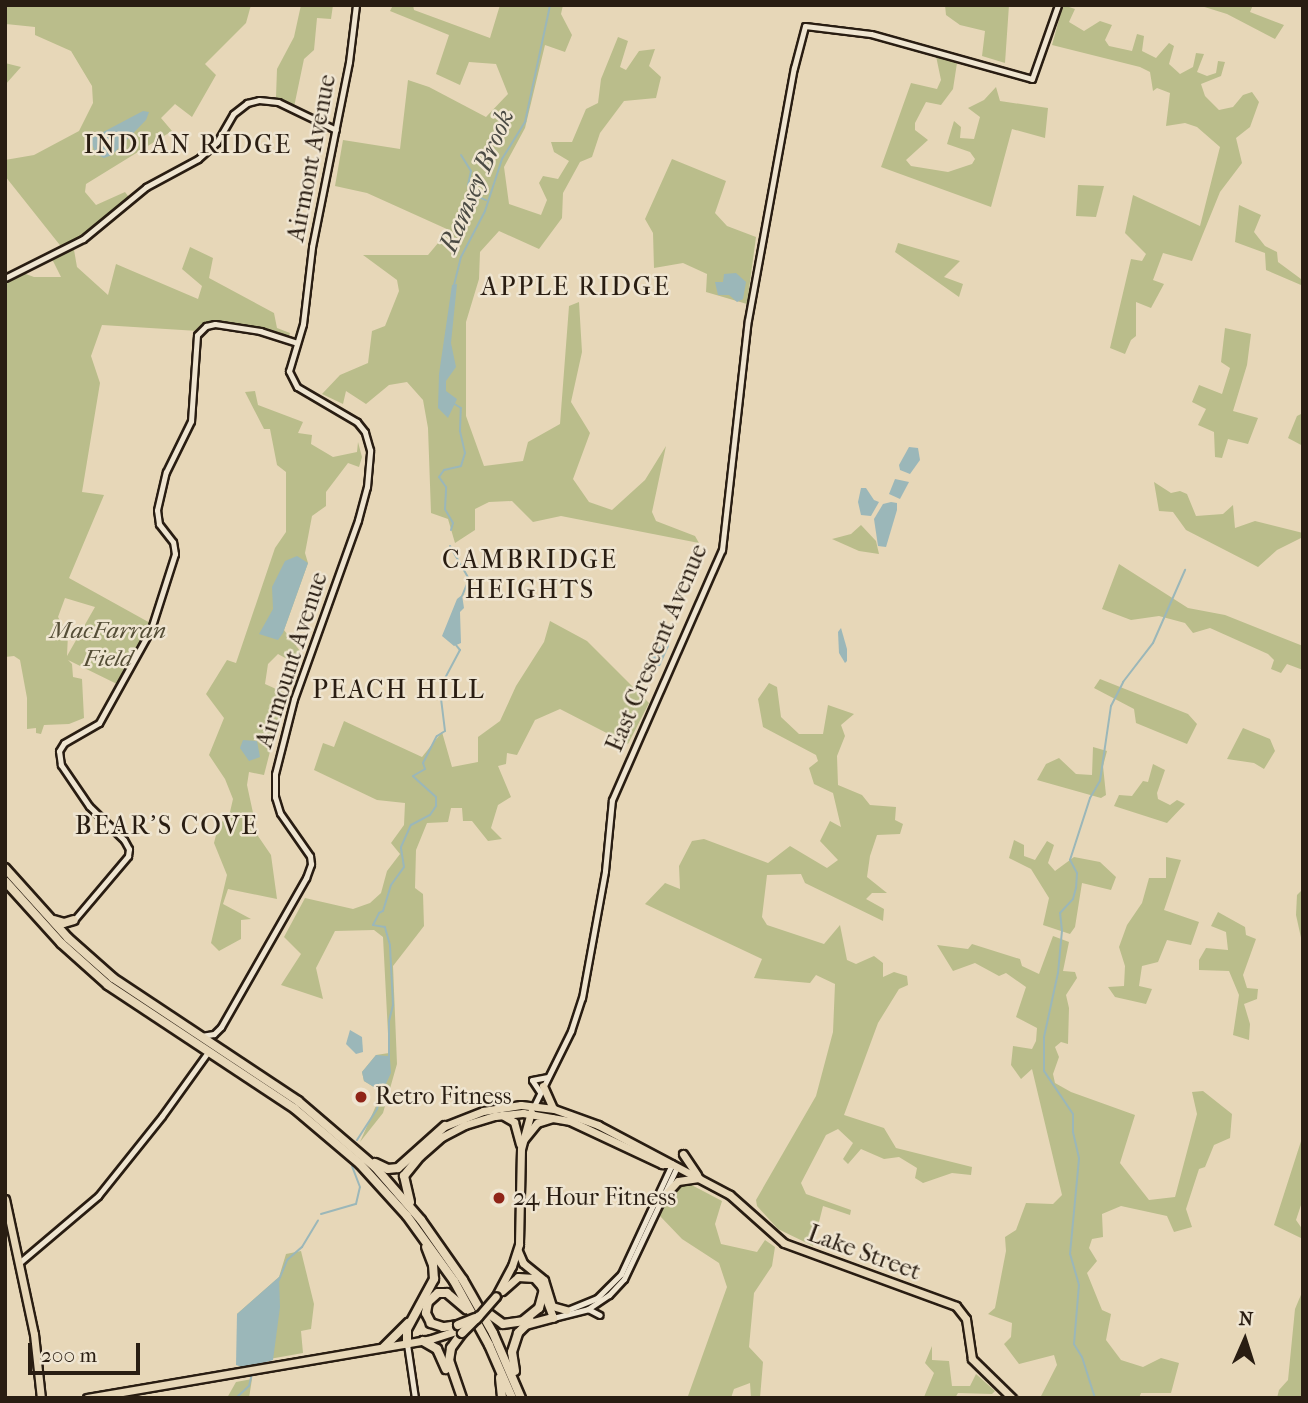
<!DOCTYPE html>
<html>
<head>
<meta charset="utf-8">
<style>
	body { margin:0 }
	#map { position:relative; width:1308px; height:1403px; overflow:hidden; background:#e7d7b8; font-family:"IM FELL French Canon",serif }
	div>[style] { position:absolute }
	.green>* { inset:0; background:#babd8b }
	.water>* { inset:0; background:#9bb7b9 }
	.stream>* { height:2px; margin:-1px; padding:0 1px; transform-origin:1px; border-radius:1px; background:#9bb7b9 }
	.roads { filter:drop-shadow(2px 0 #291d12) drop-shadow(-2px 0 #291d12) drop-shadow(0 2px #291d12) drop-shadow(0 -2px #291d12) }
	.secondary>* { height:5px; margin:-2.5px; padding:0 2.5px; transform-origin:2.5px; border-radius:2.5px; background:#efe5d1 }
	.primary>* { height:7px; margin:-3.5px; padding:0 3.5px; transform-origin:3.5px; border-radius:3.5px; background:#e7d7b8 }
	.highway>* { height:8px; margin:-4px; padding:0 4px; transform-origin:4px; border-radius:4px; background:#e7d7b8 }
	.bridges { filter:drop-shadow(2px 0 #291d12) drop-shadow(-2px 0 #291d12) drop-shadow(0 2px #291d12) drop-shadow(0 -2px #291d12) }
	.primary-bridge>* { height:7px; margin:-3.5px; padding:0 3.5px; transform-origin:3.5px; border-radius:3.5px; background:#e7d7b8 }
	.highway-bridge>* { height:8px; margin:-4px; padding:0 4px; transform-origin:4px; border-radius:4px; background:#e7d7b8 }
	.dots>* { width:19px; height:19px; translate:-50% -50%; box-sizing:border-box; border:4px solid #efe5d1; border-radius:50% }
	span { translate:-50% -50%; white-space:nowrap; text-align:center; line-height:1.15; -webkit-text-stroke:5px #efe5d1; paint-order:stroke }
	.street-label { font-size:24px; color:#291d12 }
	.park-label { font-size:24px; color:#544d36; font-style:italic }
	.poi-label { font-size:24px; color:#291d12 }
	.left { translate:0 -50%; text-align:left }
	.neighbourhood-label { font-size:26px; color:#291d12; letter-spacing:2px }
	.water-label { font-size:26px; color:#4b4b44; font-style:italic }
	.frame { position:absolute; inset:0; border:7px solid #291d12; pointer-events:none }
	.north { position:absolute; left:1210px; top:1305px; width:70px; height:70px; -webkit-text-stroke:5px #efe5d1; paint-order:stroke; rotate:3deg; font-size:19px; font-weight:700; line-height:28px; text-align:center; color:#291d12 }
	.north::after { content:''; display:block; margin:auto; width:24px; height:32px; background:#291d12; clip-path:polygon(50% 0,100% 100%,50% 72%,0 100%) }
	.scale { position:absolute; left:28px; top:1343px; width:112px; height:32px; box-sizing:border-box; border:4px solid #291d12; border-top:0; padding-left:9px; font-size:21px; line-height:24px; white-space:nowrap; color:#291d12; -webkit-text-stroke:5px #efe5d1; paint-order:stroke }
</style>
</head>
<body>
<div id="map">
	<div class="green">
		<i style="clip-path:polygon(evenodd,5px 5px,251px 5px,246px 23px,205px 64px,216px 75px,192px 117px,175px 104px,161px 118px,172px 131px,86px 184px,85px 192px,96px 205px,125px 192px,131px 200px,73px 244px,77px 267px,108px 295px,116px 264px,198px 299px,202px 286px,182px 269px,190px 247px,213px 258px,209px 278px,274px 313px,277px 328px,290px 333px,287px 341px,218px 324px,198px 331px,102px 325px,91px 356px,100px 383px,82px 492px,104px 495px,69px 578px,152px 624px,119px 685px,68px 660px,72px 664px,73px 677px,82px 679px,84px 718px,69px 724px,44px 725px,41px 734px,36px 733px,36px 728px,27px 729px,27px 698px,20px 660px,14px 656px,5px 657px,5px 282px,23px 273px,34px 277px,61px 277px,51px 257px,63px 249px,5px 176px,5px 160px,34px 155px,79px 131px,93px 103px,92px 86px,71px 51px,35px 35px,35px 27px,6px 24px,5px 29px,5px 5px,65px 598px,95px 607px,67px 656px,68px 634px,58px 617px,65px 598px)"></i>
		<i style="clip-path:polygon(301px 5px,333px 5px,331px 19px,317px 18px,314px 50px,304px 59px,294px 107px,276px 97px,277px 69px,294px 37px)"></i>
		<i style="clip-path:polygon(393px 5px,413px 5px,414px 10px,490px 38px,500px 5px,563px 5px,561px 14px,572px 35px,565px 52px,545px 45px,525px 128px,504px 167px,509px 204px,541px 215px,547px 200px,539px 183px,543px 176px,558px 179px,569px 161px,554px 152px,551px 142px,572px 142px,586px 109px,598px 103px,601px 79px,618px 37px,628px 41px,620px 67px,626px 70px,639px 51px,655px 49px,649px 66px,661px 77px,656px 98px,624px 101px,600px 133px,592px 157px,580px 162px,563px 193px,562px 218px,539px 249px,499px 231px,480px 252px,479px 279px,466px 322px,466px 416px,484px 466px,523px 461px,528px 442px,560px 424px,569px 306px,579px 302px,582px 352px,571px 402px,590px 433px,573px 479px,589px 502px,612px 510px,645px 480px,666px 446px,652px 512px,656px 521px,695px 536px,699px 543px,561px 516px,533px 522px,512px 501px,489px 502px,475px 509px,475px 530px,455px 543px,448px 519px,431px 513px,428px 428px,423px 400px,407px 382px,389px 385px,366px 404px,346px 391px,343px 404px,322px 394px,340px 375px,368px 363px,372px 331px,385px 326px,399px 291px,397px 280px,363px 255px,428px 255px,449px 230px,367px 193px,335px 186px,343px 140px,400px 149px,408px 80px,429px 87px,486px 117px,508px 94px,496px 64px,469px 62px,460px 85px,436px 74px,449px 35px,390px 11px)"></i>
		<i style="clip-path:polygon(945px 5px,1009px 5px,1005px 63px,982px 56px,985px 31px,960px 25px,946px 15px)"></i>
		<i style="clip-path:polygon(1063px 5px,1075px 9px,1069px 22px,1084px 31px,1100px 21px,1112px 25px,1105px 40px,1109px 46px,1132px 51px,1137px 34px,1144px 36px,1142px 51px,1156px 58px,1169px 43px,1174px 46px,1169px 64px,1180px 74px,1193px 67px,1196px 53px,1204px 54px,1197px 72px,1207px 76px,1216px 73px,1218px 61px,1225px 62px,1221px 76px,1201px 84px,1205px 96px,1219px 110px,1233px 107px,1243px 95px,1252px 92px,1259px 102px,1250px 127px,1236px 138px,1242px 163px,1220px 192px,1192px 261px,1163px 253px,1153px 280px,1164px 284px,1151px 308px,1136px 302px,1136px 336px,1131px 340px,1125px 354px,1110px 348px,1131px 259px,1142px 261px,1146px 254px,1125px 233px,1133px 195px,1200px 226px,1220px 147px,1197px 127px,1185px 123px,1166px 126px,1170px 93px,1157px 88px,1153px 91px,1150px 72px,1140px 67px,1052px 45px)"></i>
		<i style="clip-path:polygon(1198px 5px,1253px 5px,1250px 12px,1284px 25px,1275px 39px,1227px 14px)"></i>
		<i style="clip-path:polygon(936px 56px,957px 63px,953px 89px,941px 105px,926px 102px,915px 123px,915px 130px,928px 140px,906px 160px,911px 166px,948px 172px,972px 164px,975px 159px,970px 152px,947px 144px,954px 121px,961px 127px,960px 138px,974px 139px,980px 117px,968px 108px,984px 100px,996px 87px,1000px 101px,1048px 108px,1045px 138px,1012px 129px,991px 207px,881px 167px,911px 83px,937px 89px,941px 80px)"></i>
		<i style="clip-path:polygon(5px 63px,21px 67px,5px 85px)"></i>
		<i style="clip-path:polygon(672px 159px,726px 181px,715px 213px,727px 226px,756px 237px,747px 304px,706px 292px,707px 274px,683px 263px,654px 268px,653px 233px,645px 219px)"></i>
		<i style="clip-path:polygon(1078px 185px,1104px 186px,1096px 217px,1076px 216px)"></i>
		<i style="clip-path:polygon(1239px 205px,1261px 215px,1254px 232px,1265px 246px,1277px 252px,1278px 262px,1301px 279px,1301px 285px,1266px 270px,1265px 253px,1235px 242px)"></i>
		<i style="clip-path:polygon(898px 243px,960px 261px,944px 277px,963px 284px,959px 297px,895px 252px)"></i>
		<i style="clip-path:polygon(1225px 328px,1251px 334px,1247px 365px,1233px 411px,1258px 418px,1248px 444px,1228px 439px,1222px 458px,1215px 457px,1214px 432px,1198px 425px,1206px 409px,1192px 402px,1199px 385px,1222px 394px,1230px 368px,1221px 362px)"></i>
		<i style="clip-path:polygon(255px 391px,258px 405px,303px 422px,298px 433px,312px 435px,311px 444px,333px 457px,357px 452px,358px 442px,362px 457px,359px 467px,348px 463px,326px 492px,326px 506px,312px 516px,305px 553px,308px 563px,284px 630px,300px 651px,296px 664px,278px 654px,268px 664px,265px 684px,285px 693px,264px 775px,249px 772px,247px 785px,258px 836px,271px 855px,277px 899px,228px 889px,223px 904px,251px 919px,241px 920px,241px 939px,219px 951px,211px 943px,227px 875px,214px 843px,218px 827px,230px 812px,233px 799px,225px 779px,209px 755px,224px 718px,206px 694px,227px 660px,236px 663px,275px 548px,286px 532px,286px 472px,277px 465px,270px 429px,264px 429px,245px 392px)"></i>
		<i style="clip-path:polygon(1303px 413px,1303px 446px,1288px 438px,1297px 416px)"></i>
		<i style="clip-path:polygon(1154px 482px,1171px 493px,1180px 491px,1187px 494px,1196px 516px,1223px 514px,1233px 505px,1235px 528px,1255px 521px,1303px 533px,1303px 537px,1277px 550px,1258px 567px,1186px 530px,1173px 512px,1159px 511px)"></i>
		<i style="clip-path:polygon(861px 525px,876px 541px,879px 554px,859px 551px,832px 539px,851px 534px)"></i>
		<i style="clip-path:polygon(1119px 564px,1188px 608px,1225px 615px,1303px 646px,1303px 670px,1287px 664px,1281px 673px,1271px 669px,1274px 660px,1268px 654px,1210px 628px,1193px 633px,1185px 623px,1159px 616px,1131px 620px,1102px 609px)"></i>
		<i style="clip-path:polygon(550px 621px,587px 641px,649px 703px,628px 744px,560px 709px,535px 720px,517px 755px,507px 753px,506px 764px,498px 766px,511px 797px,498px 805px,491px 828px,502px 839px,488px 841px,472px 821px,463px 821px,462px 808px,451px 808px,448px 822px,427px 823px,416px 850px,415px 888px,423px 894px,424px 926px,393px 966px,397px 1064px,383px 1113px,360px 1142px,382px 1092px,364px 1081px,362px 1072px,376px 1055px,389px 1053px,383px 937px,374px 930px,335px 931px,316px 968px,323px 999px,281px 985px,301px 954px,284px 937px,305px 898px,353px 909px,370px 903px,381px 893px,387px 871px,400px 854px,391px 843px,404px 825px,405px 803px,377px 800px,314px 770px,323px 743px,334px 747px,344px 721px,422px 757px,442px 732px,452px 767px,478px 762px,478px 737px,500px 721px,516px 686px,544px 642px)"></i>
		<i style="clip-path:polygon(1100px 679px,1188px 714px,1197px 724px,1187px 744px,1136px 723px,1134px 709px,1094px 688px)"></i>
		<i style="clip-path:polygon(769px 683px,777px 687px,781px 717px,799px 734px,823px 734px,828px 705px,854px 714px,841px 725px,845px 736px,837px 756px,838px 785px,862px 795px,870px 805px,896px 807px,895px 820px,903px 824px,900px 834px,877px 835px,870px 856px,867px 877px,887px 893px,872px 893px,866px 899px,884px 909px,883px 921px,805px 883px,801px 874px,767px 875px,762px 917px,767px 925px,824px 944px,840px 925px,847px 960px,856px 964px,874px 956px,883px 963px,883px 977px,894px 972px,907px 976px,908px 985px,899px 989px,878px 1023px,844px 1115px,884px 1128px,896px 1148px,972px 1167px,971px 1175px,952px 1173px,923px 1183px,915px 1178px,917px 1168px,899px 1157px,884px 1159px,861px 1149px,848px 1164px,843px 1159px,853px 1143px,838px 1129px,826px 1135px,801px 1183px,806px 1194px,851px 1210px,850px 1215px,823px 1206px,813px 1246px,778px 1229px,757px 1206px,756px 1200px,816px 1096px,833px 1032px,835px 984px,816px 975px,810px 983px,754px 978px,762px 959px,645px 904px,665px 883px,680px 889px,679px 866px,692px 841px,704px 839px,768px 863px,790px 846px,827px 868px,838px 860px,820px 841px,830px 821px,841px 827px,833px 793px,814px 784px,809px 768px,818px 761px,816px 755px,763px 727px,758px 699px)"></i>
		<i style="clip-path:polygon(1243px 728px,1270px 739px,1275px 751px,1264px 769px,1254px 763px,1227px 759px)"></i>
		<i style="clip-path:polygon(1093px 747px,1107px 751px,1103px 766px,1106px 795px,1101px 798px,1037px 780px,1046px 764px,1059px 758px,1076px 774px,1092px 775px)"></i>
		<i style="clip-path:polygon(1153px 764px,1165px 770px,1157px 793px,1158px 799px,1170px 805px,1177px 800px,1185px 804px,1167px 823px,1114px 806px,1119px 795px,1132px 796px,1143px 781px,1148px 782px)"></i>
		<i style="clip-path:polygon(1014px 840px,1024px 845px,1024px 856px,1035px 860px,1047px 841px,1054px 845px,1048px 863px,1055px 871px,1074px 857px,1100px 862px,1116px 877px,1111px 890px,1082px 883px,1075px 927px,1070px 934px,1043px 925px,1049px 898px,1031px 869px,1009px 858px)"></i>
		<i style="clip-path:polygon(1166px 857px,1181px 860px,1164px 910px,1199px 922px,1191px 945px,1167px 940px,1158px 962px,1142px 966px,1139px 986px,1152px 989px,1146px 1004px,1115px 997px,1108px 987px,1124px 986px,1125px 966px,1119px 947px,1127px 925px,1142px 903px,1149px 878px,1166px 878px)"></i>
		<i style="clip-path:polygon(1303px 889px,1303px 947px,1296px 915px,1297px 895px)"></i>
		<i style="clip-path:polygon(1218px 912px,1245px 927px,1246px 935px,1256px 939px,1243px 975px,1247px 988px,1258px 989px,1257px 999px,1244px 1004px,1250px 1024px,1249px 1040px,1233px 1035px,1239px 995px,1229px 971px,1199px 970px,1199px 960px,1206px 948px,1228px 950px,1226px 932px,1211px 926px)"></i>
		<i style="clip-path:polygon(1053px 936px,1069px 942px,1063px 971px,1075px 972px,1077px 978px,1066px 995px,1069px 1008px,1068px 1044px,1061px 1042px,1055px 1047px,1059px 1057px,1053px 1074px,1055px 1083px,1071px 1092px,1135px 1115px,1120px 1163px,1149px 1200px,1175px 1197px,1197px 1114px,1192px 1092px,1203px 1091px,1232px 1114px,1230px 1138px,1214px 1145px,1205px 1167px,1199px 1169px,1186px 1209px,1192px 1227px,1174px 1232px,1167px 1216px,1121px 1206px,1102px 1214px,1103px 1237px,1092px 1239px,1089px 1248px,1097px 1261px,1087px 1273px,1102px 1310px,1111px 1314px,1106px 1340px,1121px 1360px,1143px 1367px,1161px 1358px,1179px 1363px,1171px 1393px,1141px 1393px,1139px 1398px,1040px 1398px,1057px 1365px,1054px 1355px,1019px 1364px,1004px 1344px,1011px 1337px,1012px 1323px,988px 1314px,995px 1308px,1006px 1251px,1005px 1237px,1016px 1230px,1026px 1203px,1053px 1204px,1062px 1195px,1032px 1069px,1021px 1079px,1011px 1065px,1013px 1046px,1032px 1049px,1036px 1041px,1037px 1028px,1016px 1017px,1026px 987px,1006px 973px,999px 976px,975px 963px,953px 971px,937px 945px,968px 949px,972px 944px,1020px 959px,1022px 966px,1039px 974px)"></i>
		<i style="clip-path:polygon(1303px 1135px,1303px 1199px,1296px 1220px,1303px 1230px,1303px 1239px,1274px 1225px)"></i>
		<i style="clip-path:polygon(684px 1181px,722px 1201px,715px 1224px,721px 1244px,757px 1252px,765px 1240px,775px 1247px,772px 1266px,754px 1293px,749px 1347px,763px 1362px,760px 1398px,751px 1398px,750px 1383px,734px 1389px,731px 1398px,688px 1396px,727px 1287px,719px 1263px,682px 1239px,659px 1215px,673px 1189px)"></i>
		<i style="clip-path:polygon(301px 1251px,314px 1304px,311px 1329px,301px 1331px,303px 1353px,241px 1364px,237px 1314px,279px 1277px,286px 1254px)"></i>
		<i style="clip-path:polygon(1303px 1290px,1303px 1398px,1277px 1398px,1279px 1390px,1288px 1380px,1295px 1309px)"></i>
		<i style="clip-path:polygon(932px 1346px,932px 1360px,949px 1361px,952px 1386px,970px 1386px,976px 1374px,995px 1391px,992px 1394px,958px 1393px,955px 1398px,924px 1397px,934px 1373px,925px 1363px)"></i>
		<i style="clip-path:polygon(252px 1379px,249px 1398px,227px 1398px,236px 1382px)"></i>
	</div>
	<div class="water">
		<i style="clip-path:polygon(143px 111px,149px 112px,146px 120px,112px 155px,104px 158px,96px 154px,90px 139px)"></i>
		<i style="clip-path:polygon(736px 273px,746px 282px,743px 299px,737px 302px,729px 295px,718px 295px,715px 282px,723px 282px,724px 274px)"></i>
		<i style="clip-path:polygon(457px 284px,451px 343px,456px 367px,446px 381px,446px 391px,457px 399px,448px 418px,438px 408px,439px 374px,452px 285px)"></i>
		<i style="clip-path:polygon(909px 447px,918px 448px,920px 460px,910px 474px,900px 470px,899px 465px)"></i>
		<i style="clip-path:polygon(895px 479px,909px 482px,900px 499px,889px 494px)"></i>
		<i style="clip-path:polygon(861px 488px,866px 488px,874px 500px,879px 502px,871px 516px,861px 515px,858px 502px)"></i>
		<i style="clip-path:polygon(891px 502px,897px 503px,897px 510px,886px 547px,878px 546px,874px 519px,883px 504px)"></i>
		<i style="clip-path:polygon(297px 556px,308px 563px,283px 633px,278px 640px,259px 634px,273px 609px,272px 587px,285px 561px)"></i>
		<i style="clip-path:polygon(462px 595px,464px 608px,460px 612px,461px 643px,454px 646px,442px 636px,457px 599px)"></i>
		<i style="clip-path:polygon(841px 628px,847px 649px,847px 661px,845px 663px,839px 653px,838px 632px)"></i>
		<i style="clip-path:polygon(665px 636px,669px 639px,669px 646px,660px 666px,643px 666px,654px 644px)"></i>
		<i style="clip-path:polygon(243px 740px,257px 741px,260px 757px,249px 761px,240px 748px)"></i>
		<i style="clip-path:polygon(350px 1030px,362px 1037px,363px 1052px,356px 1054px,346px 1044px)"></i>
		<i style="clip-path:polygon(376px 1055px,388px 1056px,390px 1059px,391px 1073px,382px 1092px,364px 1081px,362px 1072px)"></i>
		<i style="clip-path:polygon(279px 1277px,280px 1307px,273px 1360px,245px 1368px,236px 1365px,237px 1314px)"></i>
	</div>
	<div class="stream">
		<i style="left:461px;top:155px;width:19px;rotate:58deg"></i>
		<i style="left:471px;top:171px;width:14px;rotate:102deg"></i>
		<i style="left:468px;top:185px;width:12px;rotate:59deg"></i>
		<i style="left:474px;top:195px;width:13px;rotate:23deg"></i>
		<i style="left:454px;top:285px;width:29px;rotate:-76deg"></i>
		<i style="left:461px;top:257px;width:52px;rotate:-62.4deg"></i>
		<i style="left:485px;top:211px;width:55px;rotate:-71.9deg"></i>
		<i style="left:502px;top:159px;width:44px;rotate:-58.1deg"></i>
		<i style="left:525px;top:122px;width:120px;rotate:-77.9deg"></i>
		<i style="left:451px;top:530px;width:7px;rotate:-74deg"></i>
		<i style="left:453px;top:523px;width:16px;rotate:-120deg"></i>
		<i style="left:445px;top:509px;width:22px;rotate:-87deg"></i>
		<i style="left:446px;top:487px;width:12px;rotate:-125deg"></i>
		<i style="left:439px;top:477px;width:9px;rotate:-54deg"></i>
		<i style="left:444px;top:470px;width:17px;rotate:-13deg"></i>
		<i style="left:461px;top:466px;width:14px;rotate:-73deg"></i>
		<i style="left:465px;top:453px;width:23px;rotate:-103deg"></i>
		<i style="left:460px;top:431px;width:23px;rotate:-88deg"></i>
		<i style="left:461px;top:408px;width:9px;rotate:-148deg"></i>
		<i style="left:450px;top:546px;width:38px;rotate:60deg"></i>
		<i style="left:469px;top:579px;width:18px;rotate:112deg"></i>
		<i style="left:389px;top:1059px;width:38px;rotate:-90deg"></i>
		<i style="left:389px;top:1021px;width:16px;rotate:-76deg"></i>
		<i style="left:393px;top:1005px;width:60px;rotate:-92.9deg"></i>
		<i style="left:390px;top:945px;width:19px;rotate:-106deg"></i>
		<i style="left:385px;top:927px;width:12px;rotate:-171deg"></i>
		<i style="left:373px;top:925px;width:13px;rotate:-63deg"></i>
		<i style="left:379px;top:913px;width:4px;rotate:-27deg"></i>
		<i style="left:383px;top:911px;width:27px;rotate:-73deg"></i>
		<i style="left:391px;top:885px;width:22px;rotate:-54deg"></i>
		<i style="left:404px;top:867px;width:20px;rotate:-99deg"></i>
		<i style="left:401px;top:847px;width:24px;rotate:-66deg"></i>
		<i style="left:411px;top:825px;width:21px;rotate:-28deg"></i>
		<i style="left:430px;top:815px;width:11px;rotate:-56deg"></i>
		<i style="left:436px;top:806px;width:9px;rotate:-90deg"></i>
		<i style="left:436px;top:797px;width:31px;rotate:-138deg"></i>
		<i style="left:413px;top:776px;width:14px;rotate:-30deg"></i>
		<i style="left:425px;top:769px;width:6px;rotate:-108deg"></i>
		<i style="left:423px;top:763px;width:30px;rotate:-63deg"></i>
		<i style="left:437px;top:736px;width:9px;rotate:-32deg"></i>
		<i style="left:445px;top:731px;width:34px;rotate:-97deg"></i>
		<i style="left:441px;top:697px;width:17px;rotate:-80deg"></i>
		<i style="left:444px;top:680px;width:34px;rotate:-62deg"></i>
		<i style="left:460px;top:650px;width:6px;rotate:-129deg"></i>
		<i style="left:357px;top:1140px;width:37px;rotate:-57deg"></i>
		<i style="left:377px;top:1109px;width:18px;rotate:-74deg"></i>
		<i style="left:321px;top:1214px;width:36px;rotate:-16deg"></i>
		<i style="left:356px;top:1204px;width:17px;rotate:-77deg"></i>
		<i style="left:360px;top:1187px;width:22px;rotate:-111deg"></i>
		<i style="left:279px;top:1280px;width:22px;rotate:-68deg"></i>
		<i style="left:287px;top:1260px;width:20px;rotate:-41deg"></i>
		<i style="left:302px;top:1247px;width:31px;rotate:-59deg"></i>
		<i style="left:236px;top:1398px;width:18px;rotate:-43deg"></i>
		<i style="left:249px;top:1386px;width:12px;rotate:-76deg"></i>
		<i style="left:1095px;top:1398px;width:43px;rotate:-107.6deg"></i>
		<i style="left:1082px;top:1357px;width:15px;rotate:-122deg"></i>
		<i style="left:1074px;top:1344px;width:59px;rotate:-85.2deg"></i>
		<i style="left:1079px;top:1285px;width:32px;rotate:-106deg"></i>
		<i style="left:1070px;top:1254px;width:96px;rotate:-84.6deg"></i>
		<i style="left:1079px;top:1158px;width:27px;rotate:-103deg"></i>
		<i style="left:1073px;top:1132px;width:18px;rotate:-90deg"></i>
		<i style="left:1073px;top:1114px;width:52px;rotate:-124deg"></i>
		<i style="left:1044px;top:1071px;width:34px;rotate:-90deg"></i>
		<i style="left:1044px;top:1037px;width:66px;rotate:-77.7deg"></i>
		<i style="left:1058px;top:973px;width:42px;rotate:-84.6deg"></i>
		<i style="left:1062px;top:931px;width:18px;rotate:-96deg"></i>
		<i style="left:1060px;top:913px;width:19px;rotate:-47deg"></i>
		<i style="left:1073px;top:899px;width:11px;rotate:-75deg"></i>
		<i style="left:1076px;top:888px;width:15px;rotate:-86deg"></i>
		<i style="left:1077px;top:873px;width:15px;rotate:-118deg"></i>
		<i style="left:1070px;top:860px;width:65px;rotate:-72.1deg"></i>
		<i style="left:1090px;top:798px;width:20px;rotate:-60deg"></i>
		<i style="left:1100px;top:781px;width:76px;rotate:-81.7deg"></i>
		<i style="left:1111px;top:706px;width:27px;rotate:-63deg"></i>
		<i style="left:1123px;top:682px;width:49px;rotate:-52.4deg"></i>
		<i style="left:1153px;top:643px;width:80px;rotate:-66.3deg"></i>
	</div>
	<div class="roads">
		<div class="secondary">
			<i style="left:5px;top:278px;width:87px;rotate:-26.6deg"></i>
			<i style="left:83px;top:239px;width:82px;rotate:-39.5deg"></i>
			<i style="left:146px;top:187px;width:59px;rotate:-28.3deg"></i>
			<i style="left:198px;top:159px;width:25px;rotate:-42deg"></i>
			<i style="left:217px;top:142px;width:32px;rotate:-60deg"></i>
			<i style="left:233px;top:114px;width:18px;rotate:-38deg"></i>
			<i style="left:247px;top:103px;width:12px;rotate:-14deg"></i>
			<i style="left:259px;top:100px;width:19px;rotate:6deg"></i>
			<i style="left:278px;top:102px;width:64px;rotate:25.8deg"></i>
			<i style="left:74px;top:920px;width:84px;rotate:-49.8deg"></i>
			<i style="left:128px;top:856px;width:7px;rotate:-82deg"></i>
			<i style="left:129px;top:849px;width:10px;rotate:-119deg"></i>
			<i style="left:124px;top:840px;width:49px;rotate:-135.8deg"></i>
			<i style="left:89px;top:806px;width:50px;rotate:-124.3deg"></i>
			<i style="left:61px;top:765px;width:14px;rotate:-98deg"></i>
			<i style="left:59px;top:751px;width:9px;rotate:-58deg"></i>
			<i style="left:64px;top:743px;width:40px;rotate:-29.7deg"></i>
			<i style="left:99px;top:723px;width:107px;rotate:-61deg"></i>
			<i style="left:151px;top:629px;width:79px;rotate:-72.3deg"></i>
			<i style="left:175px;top:554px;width:12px;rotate:-99deg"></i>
			<i style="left:173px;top:542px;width:23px;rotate:-128deg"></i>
			<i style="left:159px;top:524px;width:14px;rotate:-98deg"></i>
			<i style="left:157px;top:510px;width:39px;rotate:-77deg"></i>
			<i style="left:166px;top:472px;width:57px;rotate:-63.9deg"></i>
			<i style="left:191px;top:421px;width:86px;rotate:-86deg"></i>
			<i style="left:197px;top:335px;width:13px;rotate:-45deg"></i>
			<i style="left:206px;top:326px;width:9px;rotate:-13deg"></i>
			<i style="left:215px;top:324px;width:46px;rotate:8.8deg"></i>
			<i style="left:260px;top:331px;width:38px;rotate:18deg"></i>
			<i style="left:201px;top:1036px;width:13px;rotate:-9deg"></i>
			<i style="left:214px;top:1034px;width:10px;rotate:-45deg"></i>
			<i style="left:221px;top:1027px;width:172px;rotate:-60.3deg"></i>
			<i style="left:306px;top:878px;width:15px;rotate:-70deg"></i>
			<i style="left:311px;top:864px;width:8px;rotate:-97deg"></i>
			<i style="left:310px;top:856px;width:52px;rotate:-124.9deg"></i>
			<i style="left:280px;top:813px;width:17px;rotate:-107deg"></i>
			<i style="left:275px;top:797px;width:23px;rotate:-90deg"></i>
			<i style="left:275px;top:774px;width:77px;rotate:-75.8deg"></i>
			<i style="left:294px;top:699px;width:190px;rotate:-70.3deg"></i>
			<i style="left:358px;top:520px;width:34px;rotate:-75deg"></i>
			<i style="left:367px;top:487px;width:37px;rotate:-85deg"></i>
			<i style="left:370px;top:450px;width:19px;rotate:-106deg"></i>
			<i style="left:365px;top:432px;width:13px;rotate:-129deg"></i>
			<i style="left:357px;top:422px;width:69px;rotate:-149.7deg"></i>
			<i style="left:297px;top:387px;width:18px;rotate:-117deg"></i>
			<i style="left:289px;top:371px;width:49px;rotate:-73.4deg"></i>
			<i style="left:303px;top:324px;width:78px;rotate:-83.3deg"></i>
			<i style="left:312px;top:247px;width:189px;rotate:-78.7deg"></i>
			<i style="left:349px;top:62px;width:57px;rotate:-83deg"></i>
			<i style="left:540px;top:1092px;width:14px;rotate:-124deg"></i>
			<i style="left:532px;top:1080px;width:16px;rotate:-11deg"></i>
			<i style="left:534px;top:1106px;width:84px;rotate:-63.7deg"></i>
			<i style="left:571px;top:1031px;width:35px;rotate:-72deg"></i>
			<i style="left:582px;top:998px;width:129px;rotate:-79.7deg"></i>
			<i style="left:605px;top:871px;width:71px;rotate:-84.4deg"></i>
			<i style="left:612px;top:800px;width:273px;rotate:-66.3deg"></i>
			<i style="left:722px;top:550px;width:231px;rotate:-83.6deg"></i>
			<i style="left:748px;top:320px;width:256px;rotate:-79.7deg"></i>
			<i style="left:794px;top:68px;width:43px;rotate:-75.3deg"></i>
			<i style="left:805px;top:26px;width:66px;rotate:6.9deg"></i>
			<i style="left:871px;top:34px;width:167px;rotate:15.6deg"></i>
			<i style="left:1032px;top:79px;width:78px;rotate:-70.6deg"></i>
			<i style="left:19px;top:1263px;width:104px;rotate:-40.3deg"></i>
			<i style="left:98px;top:1196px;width:102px;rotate:-51.3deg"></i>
			<i style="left:162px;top:1116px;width:79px;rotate:-54.3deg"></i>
			<i style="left:588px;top:1309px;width:13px;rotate:27deg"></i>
			<i style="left:565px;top:1311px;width:35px;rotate:-22deg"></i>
			<i style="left:597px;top:1298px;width:34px;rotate:-45deg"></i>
			<i style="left:621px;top:1274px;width:121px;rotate:-65.1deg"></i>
			<i style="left:553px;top:1318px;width:36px;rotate:-14deg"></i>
			<i style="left:588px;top:1309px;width:25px;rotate:-34deg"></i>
			<i style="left:609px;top:1295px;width:22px;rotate:-47deg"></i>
			<i style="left:624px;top:1279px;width:124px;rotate:-64.7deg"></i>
			<i style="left:407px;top:1344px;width:55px;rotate:81.6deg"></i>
		</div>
		<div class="primary">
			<i style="left:543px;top:1086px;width:24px;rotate:66deg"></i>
			<i style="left:502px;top:1115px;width:14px;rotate:30deg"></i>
			<i style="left:514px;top:1122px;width:23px;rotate:75deg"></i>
			<i style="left:445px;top:1126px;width:41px;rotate:-21.5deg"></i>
			<i style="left:483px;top:1111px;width:38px;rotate:-9deg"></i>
			<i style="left:521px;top:1105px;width:33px;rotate:7deg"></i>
			<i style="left:554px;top:1109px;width:47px;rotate:20deg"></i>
			<i style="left:598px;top:1125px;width:149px;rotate:27.9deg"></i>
			<i style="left:730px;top:1195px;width:72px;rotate:41.6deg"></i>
			<i style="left:784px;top:1243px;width:183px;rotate:20.1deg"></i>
			<i style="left:956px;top:1306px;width:16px;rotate:52deg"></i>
			<i style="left:966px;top:1319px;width:40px;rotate:81.5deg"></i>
			<i style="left:972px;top:1359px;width:56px;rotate:44.3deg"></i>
			<i style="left:524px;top:1139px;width:21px;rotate:-51deg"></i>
			<i style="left:537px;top:1123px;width:16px;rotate:-18deg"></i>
			<i style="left:683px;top:1154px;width:25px;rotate:56deg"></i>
			<i style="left:420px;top:1156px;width:29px;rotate:-41deg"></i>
			<i style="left:442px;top:1137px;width:26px;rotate:-28deg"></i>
			<i style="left:465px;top:1125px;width:31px;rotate:-17deg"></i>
			<i style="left:495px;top:1116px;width:28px;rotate:-6deg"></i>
			<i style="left:523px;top:1113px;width:48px;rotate:9.7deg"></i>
			<i style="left:570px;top:1121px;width:102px;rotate:25.1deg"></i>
			<i style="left:662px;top:1164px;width:9px"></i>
			<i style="left:662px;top:1198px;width:23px;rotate:-47deg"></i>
			<i style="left:678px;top:1181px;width:21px;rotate:-8deg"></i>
			<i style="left:5px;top:1199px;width:138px;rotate:77.9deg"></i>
			<i style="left:34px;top:1334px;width:64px;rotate:83.8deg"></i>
			<i style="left:518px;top:1251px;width:13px;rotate:67deg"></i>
			<i style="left:523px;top:1263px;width:27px;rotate:39deg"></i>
			<i style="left:544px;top:1280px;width:27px;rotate:73deg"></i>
			<i style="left:552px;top:1306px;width:15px;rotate:16deg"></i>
			<i style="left:502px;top:1291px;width:21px;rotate:-41deg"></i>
			<i style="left:518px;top:1277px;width:16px;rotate:4deg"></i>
			<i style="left:534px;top:1278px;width:11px;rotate:49deg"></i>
			<i style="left:541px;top:1286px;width:34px;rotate:69deg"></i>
			<i style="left:496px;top:1296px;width:34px;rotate:-62deg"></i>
			<i style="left:512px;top:1266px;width:23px;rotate:-72deg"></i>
			<i style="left:519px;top:1244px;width:95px;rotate:-88.8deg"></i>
			<i style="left:521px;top:1149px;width:38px;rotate:-75deg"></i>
			<i style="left:87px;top:1398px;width:349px;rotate:-9.7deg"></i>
			<i style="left:431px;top:1339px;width:32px;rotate:-18deg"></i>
		</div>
		<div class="highway">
			<i style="left:5px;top:868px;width:94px;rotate:48deg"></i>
			<i style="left:68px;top:938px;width:60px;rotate:41.6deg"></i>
			<i style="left:113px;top:978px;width:222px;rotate:33.6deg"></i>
			<i style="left:298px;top:1101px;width:101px;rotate:40.6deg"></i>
			<i style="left:375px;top:1167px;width:70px;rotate:49deg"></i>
			<i style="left:421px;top:1220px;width:73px;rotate:55deg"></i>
			<i style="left:463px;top:1280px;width:61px;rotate:60.5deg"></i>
			<i style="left:493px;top:1333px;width:71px;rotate:66.7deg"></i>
			<i style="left:5px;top:881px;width:84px;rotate:47.9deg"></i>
			<i style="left:61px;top:943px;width:63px;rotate:41.8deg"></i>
			<i style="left:108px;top:985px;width:224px;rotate:33.5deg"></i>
			<i style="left:295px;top:1109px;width:85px;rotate:40.2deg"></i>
			<i style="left:360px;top:1164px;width:70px;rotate:47.9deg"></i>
			<i style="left:407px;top:1216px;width:80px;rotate:54.1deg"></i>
			<i style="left:454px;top:1281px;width:73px;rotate:61.3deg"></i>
			<i style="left:489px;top:1345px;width:58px;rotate:66.5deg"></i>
			<i style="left:54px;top:920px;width:10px;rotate:17deg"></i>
			<i style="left:64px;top:923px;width:10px;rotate:-17deg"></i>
			<i style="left:375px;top:1163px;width:14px;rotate:25deg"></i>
			<i style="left:388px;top:1169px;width:10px;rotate:-6deg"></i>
			<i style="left:398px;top:1168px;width:63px;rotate:-41.8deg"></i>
			<i style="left:410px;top:1202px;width:27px;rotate:-103deg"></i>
			<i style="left:404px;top:1176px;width:26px;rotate:-51deg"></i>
			<i style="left:485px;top:1311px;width:22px;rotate:36deg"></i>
			<i style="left:503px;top:1324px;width:27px;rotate:-8deg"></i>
			<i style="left:524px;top:1320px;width:19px;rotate:-39deg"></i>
			<i style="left:539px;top:1308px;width:16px;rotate:-75deg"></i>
			<i style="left:458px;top:1325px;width:15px;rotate:172deg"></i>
			<i style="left:443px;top:1327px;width:13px;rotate:-162deg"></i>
			<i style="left:431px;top:1323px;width:11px;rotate:-117deg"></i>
			<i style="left:426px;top:1313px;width:11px;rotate:-80deg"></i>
			<i style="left:428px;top:1302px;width:13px;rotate:-42deg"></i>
			<i style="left:438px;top:1293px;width:9px"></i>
			<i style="left:447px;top:1293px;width:25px;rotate:40deg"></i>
			<i style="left:423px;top:1341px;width:16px;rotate:30deg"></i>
			<i style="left:437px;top:1349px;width:22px;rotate:66deg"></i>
			<i style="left:407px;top:1344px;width:15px;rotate:-90deg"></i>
			<i style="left:407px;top:1329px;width:57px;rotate:-61.6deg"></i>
			<i style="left:434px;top:1279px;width:14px;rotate:-94deg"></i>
			<i style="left:433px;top:1265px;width:19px;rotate:-111deg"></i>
			<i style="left:384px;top:1347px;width:34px;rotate:-45deg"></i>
			<i style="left:515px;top:1371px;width:19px;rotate:-99deg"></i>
			<i style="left:512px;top:1352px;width:20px;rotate:-72deg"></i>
			<i style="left:518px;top:1333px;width:11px;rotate:-45deg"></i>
			<i style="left:526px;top:1325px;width:28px;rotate:-15deg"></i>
			<i style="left:500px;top:1378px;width:20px;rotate:84deg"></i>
			<i style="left:462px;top:1398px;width:39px;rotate:-109deg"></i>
			<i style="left:449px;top:1361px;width:13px;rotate:-81deg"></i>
			<i style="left:451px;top:1348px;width:19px;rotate:-54deg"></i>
		</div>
	</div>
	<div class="bridges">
		<div class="primary-bridge">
			<i style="left:476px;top:1319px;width:30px;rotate:-49deg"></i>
		</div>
		<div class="highway-bridge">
			<i style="left:458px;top:1325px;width:18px;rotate:-22deg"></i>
			<i style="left:462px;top:1333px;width:23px;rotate:-45deg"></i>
		</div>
	</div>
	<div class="dots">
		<i style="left:361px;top:1097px;background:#8f2418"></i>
		<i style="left:499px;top:1198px;background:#8f2418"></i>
	</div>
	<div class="street-label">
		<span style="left:312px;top:158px;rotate:-79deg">Airmont Avenue</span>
		<span style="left:657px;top:648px;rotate:-67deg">East Crescent Avenue</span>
		<span style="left:292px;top:660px;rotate:-72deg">Airmount Avenue</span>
		<span style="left:864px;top:1253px;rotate:20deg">Lake Street</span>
	</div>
	<div class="park-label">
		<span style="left:108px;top:645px">MacFarran<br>Field</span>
	</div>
	<div class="poi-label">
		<span class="left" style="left:375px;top:1097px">Retro Fitness</span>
		<span class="left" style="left:513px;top:1198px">24 Hour Fitness</span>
	</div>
	<div class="neighbourhood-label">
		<span style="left:188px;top:145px">INDIAN RIDGE</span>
		<span style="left:576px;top:287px">APPLE RIDGE</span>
		<span style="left:530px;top:575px">CAMBRIDGE<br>HEIGHTS</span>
		<span style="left:399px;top:690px">PEACH HILL</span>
		<span style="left:167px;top:826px">BEAR'S COVE</span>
	</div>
	<div class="water-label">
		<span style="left:477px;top:181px;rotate:-67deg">Ramsey Brook</span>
	</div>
	<div class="frame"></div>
	<div class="north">N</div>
	<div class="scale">200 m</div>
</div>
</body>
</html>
